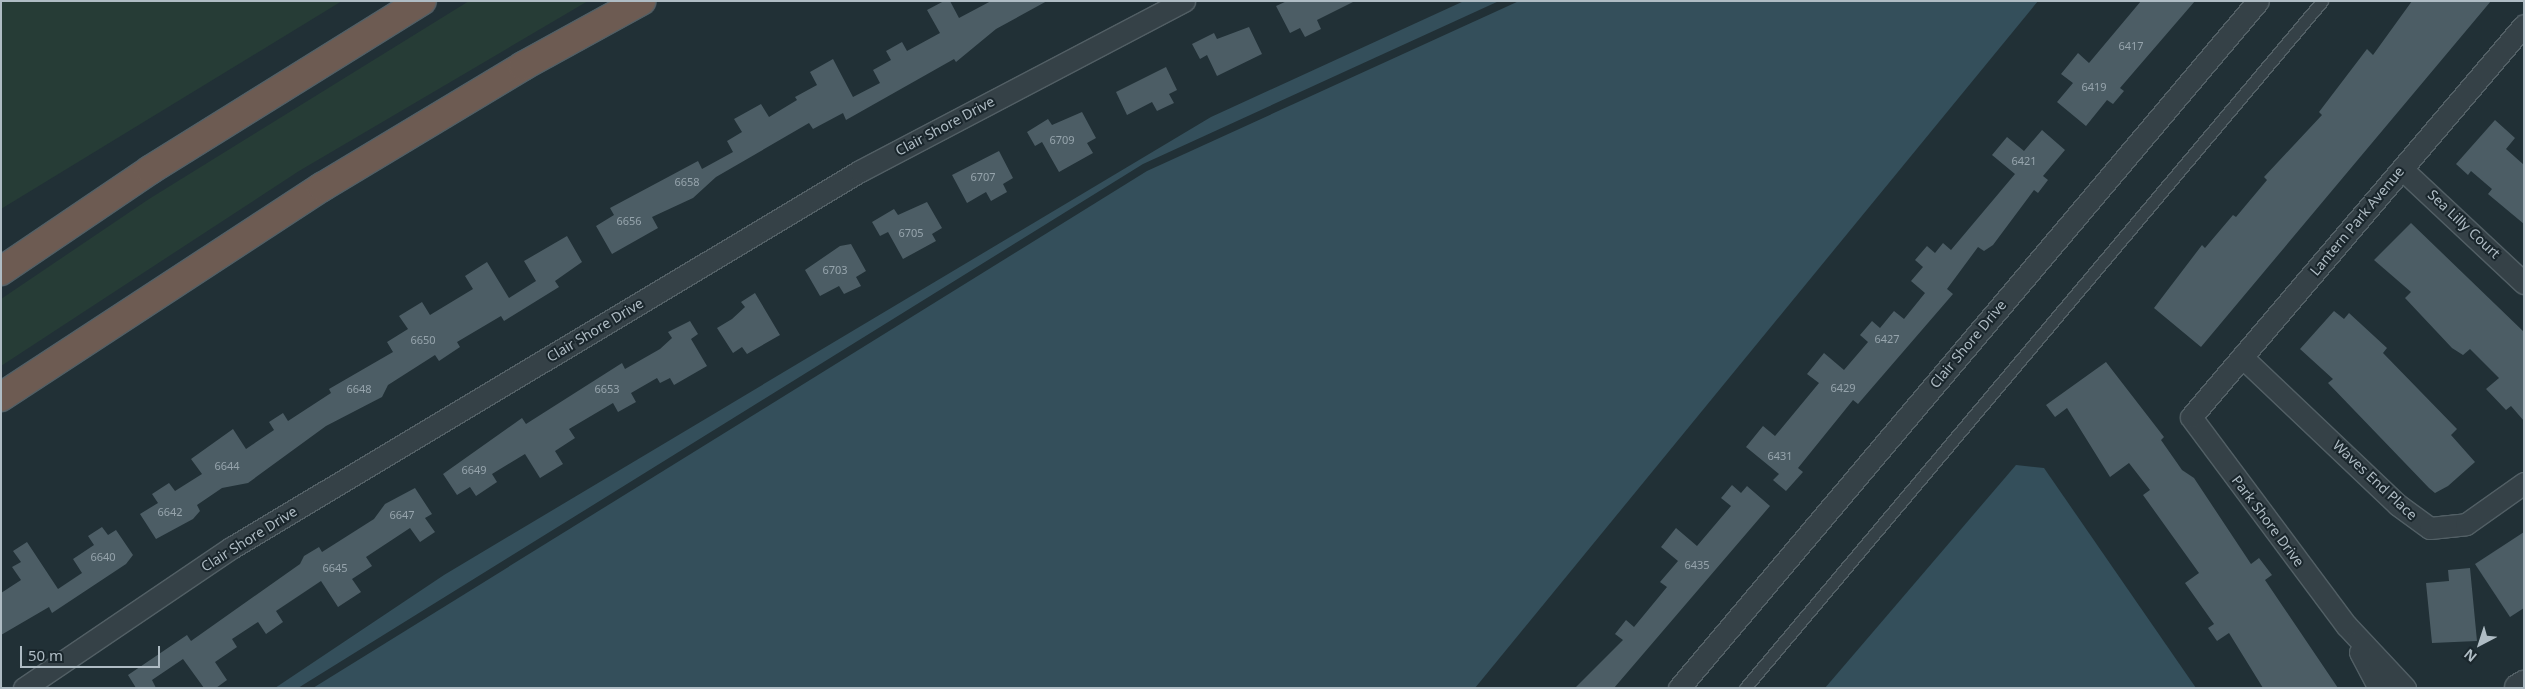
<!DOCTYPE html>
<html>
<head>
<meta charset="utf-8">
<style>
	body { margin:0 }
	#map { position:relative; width:2525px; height:689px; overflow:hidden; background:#213036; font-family:"Noto Sans",sans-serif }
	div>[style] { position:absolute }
	.green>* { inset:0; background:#263c36 }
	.water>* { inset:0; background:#344f5b }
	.building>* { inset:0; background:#4c5d65 }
	.roads { filter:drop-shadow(1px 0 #525f65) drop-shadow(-1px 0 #525f65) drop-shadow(0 1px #525f65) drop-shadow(0 -1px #525f65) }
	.service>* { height:11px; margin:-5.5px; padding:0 5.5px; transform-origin:5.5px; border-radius:5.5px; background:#354147 }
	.minor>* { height:21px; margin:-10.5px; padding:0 10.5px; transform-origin:10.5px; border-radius:10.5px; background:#354147 }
	.tertiary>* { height:28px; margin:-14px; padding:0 14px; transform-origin:14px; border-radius:14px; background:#354147 }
	.motorway>* { height:28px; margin:-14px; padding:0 14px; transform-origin:14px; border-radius:14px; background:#6d5b52 }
	span { translate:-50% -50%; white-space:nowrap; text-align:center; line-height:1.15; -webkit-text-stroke:4px #1a262c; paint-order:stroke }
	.number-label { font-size:11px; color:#96a4ac }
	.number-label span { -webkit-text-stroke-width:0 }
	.street-label { font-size:14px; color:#afbcc4 }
	.frame { position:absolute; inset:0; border:2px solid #afbcc4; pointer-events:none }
	.north { position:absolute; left:2455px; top:619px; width:50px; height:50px; -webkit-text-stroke:4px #1a262c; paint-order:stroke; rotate:220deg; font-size:14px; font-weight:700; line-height:20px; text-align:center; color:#afbcc4 }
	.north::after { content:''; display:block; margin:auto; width:18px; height:22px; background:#afbcc4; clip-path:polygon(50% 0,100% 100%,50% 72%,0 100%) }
	.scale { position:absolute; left:20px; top:646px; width:140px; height:22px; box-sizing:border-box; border:2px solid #afbcc4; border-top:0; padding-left:6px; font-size:15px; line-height:18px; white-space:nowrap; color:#afbcc4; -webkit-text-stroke:4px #1a262c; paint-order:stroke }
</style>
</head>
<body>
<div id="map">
	<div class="green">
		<i style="clip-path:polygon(1px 1px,342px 1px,1px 209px)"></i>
		<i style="clip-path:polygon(469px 1px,588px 1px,299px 171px,1px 366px,1px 299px,149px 199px)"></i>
	</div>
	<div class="water">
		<i style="clip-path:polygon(1464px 1px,1499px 1px,1143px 164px,298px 688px,275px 688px,444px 575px,1211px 117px)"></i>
		<i style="clip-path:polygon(1519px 1px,2038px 1px,1475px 688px,313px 688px,1147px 171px)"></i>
		<i style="clip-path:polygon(2016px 465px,2044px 468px,2196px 688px,1825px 688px)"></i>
	</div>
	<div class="building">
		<i style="clip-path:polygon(944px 1px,950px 1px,959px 18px,991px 1px,1047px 1px,996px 29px,956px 62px,954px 59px,846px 120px,843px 113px,813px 129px,809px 123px,716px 177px,693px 198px,652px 217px,658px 228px,612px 254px,596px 226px,614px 215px,610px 208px,698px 161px,702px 169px,733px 152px,727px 141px,742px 132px,734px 119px,761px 104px,769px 117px,797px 100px,795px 97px,817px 85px,810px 72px,833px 59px,853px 97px,880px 83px,873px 70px,891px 60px,886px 51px,902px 42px,907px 51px,940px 33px,927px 10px)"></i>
		<i style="clip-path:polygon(1287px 1px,1355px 1px,1317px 20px,1321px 29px,1305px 37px,1300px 28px,1290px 33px,1276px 6px)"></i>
		<i style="clip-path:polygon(2141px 1px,2195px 1px,2120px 88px,2124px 91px,2113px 104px,2107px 100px,2086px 126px,2057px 102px,2073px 83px,2061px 74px,2078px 53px,2089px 63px)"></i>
		<i style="clip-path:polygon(2412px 1px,2491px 1px,2201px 347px,2154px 308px,2202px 245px,2205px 248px,2233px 215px,2236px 217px,2267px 180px,2264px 177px,2322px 115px,2319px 112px,2367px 49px,2373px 55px)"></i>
		<i style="clip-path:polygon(1249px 27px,1262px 54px,1217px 76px,1207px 55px,1200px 59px,1192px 44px,1214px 33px,1217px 39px)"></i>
		<i style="clip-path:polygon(1166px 67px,1177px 90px,1169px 94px,1174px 103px,1157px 111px,1152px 102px,1127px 115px,1116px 92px)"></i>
		<i style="clip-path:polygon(1082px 112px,1096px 138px,1087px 143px,1093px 153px,1059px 172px,1042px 142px,1035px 146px,1027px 132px,1048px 119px,1052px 125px)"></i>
		<i style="clip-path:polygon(2495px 120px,2515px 138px,2506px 149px,2524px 165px,2524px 224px,2488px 194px,2492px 189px,2471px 171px,2468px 175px,2456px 164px)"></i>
		<i style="clip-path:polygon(2042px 130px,2065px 150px,2043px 176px,2048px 180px,2038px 193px,2034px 190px,1993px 245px,1984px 251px,1978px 247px,1947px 289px,1953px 294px,1858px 404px,1853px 400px,1798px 468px,1803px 472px,1786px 491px,1773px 480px,1779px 474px,1746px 447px,1763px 426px,1775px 436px,1819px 383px,1807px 374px,1824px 353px,1844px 370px,1868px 342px,1860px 335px,1872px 321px,1880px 328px,1894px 311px,1904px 319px,1925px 293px,1911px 281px,1923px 267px,1915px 260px,1927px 246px,1935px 253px,1943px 243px,1951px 250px,2015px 174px,1992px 155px,2007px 137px,2024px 151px)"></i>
		<i style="clip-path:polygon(999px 151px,1013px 178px,1003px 184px,1007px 192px,991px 201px,986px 192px,967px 203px,952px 175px)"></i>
		<i style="clip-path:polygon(927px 202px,942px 228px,932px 234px,936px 241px,903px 259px,888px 232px,880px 236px,872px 222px,894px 209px,898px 215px)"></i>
		<i style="clip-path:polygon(2411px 223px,2524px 332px,2524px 421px,2511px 406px,2506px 410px,2486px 389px,2499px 378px,2470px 349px,2463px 355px,2452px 348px,2405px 298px,2411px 292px,2374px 260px)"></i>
		<i style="clip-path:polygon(567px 236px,582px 262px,555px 281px,559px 287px,504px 321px,501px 316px,457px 342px,460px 347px,439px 361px,435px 355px,388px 385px,382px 397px,326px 426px,248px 483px,222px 488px,197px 505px,200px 511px,193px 519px,156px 539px,140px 514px,158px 503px,152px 494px,169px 483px,175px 491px,202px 474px,191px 459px,233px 429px,246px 449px,274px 430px,269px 422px,283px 413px,288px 421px,331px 393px,329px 389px,393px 352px,387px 342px,408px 329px,399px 316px,422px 302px,430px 315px,473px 289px,465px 276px,487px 262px,509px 298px,536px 281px,524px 261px)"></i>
		<i style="clip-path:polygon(851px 244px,866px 271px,856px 277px,861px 286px,844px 294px,839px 286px,820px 296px,805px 270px,840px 246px)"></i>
		<i style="clip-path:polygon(755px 293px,780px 335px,747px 354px,742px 347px,733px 353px,717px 328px,732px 319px,745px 307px,741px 302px)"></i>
		<i style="clip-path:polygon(2334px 311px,2344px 319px,2349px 313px,2387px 348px,2383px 353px,2457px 429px,2451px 435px,2475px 462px,2448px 486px,2435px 493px,2429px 488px,2328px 383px,2333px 379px,2300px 349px)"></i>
		<i style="clip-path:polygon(690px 321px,698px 334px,691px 339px,707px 366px,674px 385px,670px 378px,660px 383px,657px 378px,631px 393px,636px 402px,618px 412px,613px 403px,569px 429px,575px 438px,555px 451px,563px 464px,540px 478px,525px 454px,492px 474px,497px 482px,476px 496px,470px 487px,457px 495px,443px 474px,522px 418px,526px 424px,622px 363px,625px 369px,660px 349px,672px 338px,668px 332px)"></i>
		<i style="clip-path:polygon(2106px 362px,2164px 437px,2161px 440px,2182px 470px,2194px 478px,2251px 564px,2259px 558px,2272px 575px,2265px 580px,2338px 688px,2263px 688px,2229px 633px,2217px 641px,2208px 628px,2214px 624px,2185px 583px,2199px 573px,2143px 495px,2150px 490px,2129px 463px,2110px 477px,2067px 408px,2055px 417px,2046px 405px)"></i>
		<i style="clip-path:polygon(1732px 485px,1741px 493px,1747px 486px,1770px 506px,1614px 688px,1575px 688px,1623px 640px,1615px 634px,1626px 620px,1634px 627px,1667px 587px,1660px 582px,1678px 561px,1661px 547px,1676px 528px,1697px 546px,1731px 506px,1721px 498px)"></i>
		<i style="clip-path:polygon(415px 488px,432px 514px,425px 518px,435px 532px,420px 542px,410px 528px,366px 557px,372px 566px,352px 579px,361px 592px,338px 607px,321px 581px,276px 611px,283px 622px,266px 634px,258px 622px,232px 639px,237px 647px,215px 662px,227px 680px,216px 688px,204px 688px,183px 659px,152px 680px,156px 688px,136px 688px,128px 675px,187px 635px,191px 641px,300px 564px,304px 556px,319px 547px,322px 552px,374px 519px,385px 504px)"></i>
		<i style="clip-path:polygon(102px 527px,108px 535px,116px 530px,133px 555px,126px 564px,52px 613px,49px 607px,1px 635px,1px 593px,21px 580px,12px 567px,21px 562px,13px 551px,27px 542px,58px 589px,82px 573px,73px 559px,94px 545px,88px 536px)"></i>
		<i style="clip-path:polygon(2524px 532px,2524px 608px,2510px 617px,2475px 564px)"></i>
		<i style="clip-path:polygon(2470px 568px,2477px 641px,2432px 643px,2426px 583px,2449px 581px,2448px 570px)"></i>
	</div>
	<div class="roads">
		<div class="service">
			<i style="left:1745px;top:688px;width:897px;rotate:-49.97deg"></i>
		</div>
		<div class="minor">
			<i style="left:2402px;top:169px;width:167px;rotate:43.1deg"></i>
			<i style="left:2242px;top:357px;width:215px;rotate:43.5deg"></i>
			<i style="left:2398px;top:505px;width:39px;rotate:36deg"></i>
			<i style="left:2430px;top:528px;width:36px;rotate:-6deg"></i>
			<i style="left:2466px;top:524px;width:71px;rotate:-35.3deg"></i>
			<i style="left:2360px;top:652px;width:41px;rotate:62.2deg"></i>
			<i style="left:24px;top:688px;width:250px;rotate:-34.1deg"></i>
			<i style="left:231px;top:548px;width:733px;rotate:-30.94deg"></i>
			<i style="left:860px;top:171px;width:366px;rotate:-27.7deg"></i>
			<i style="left:1679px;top:688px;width:898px;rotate:-49.88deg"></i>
			<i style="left:2405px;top:688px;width:86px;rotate:-133.1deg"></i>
			<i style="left:2346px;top:625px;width:259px;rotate:-126.7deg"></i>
			<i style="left:2191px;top:417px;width:514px;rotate:-49.65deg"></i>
		</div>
		<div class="tertiary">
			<i style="left:2519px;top:688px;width:6px;rotate:-31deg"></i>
		</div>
		<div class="motorway">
			<i style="left:1px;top:271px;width:180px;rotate:-34.1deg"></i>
			<i style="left:150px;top:170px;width:320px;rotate:-31.9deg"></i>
			<i style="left:1px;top:397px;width:384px;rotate:-33.2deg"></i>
			<i style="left:322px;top:187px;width:235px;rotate:-31deg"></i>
			<i style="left:523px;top:66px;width:135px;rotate:-28.8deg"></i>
		</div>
	</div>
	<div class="number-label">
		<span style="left:2131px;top:46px">6417</span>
		<span style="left:2094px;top:87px">6419</span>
		<span style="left:1062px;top:140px">6709</span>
		<span style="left:2024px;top:161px">6421</span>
		<span style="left:983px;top:177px">6707</span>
		<span style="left:687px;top:182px">6658</span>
		<span style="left:629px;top:221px">6656</span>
		<span style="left:911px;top:233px">6705</span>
		<span style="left:835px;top:270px">6703</span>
		<span style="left:1887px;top:339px">6427</span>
		<span style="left:423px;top:340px">6650</span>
		<span style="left:1843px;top:388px">6429</span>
		<span style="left:359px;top:389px">6648</span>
		<span style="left:607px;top:389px">6653</span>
		<span style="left:1780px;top:456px">6431</span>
		<span style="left:227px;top:466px">6644</span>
		<span style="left:474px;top:470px">6649</span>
		<span style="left:170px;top:512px">6642</span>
		<span style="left:402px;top:515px">6647</span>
		<span style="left:103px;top:557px">6640</span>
		<span style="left:1697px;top:565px">6435</span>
		<span style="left:335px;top:568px">6645</span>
	</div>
	<div class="street-label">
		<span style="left:945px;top:126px;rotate:-28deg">Clair Shore Drive</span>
		<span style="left:2357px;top:221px;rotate:-50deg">Lantern Park Avenue</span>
		<span style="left:2464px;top:224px;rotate:43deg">Sea Lilly Court</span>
		<span style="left:595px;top:330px;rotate:-31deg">Clair Shore Drive</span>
		<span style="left:1968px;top:344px;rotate:-50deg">Clair Shore Drive</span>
		<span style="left:2375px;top:480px;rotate:43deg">Waves End Place</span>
		<span style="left:2268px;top:521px;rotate:53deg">Park Shore Drive</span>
		<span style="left:249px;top:539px;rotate:-32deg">Clair Shore Drive</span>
	</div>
	<div class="frame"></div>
	<div class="north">N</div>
	<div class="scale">50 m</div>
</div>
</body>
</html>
